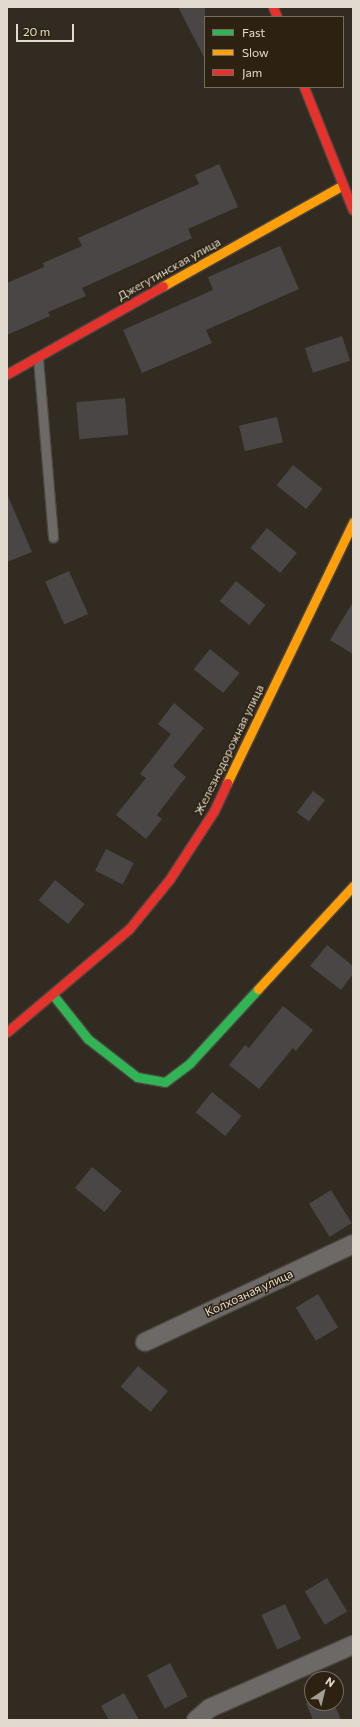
<!DOCTYPE html>
<html>
<head>
<meta charset="utf-8">
<style>
	body { margin:0 }
	#map { position:relative; width:360px; height:1727px; overflow:hidden; background:#322b21; font-family:Commissioner,sans-serif }
	div>[style] { position:absolute }
	.building>* { inset:0; background:#4a4645; transform-origin:0 0 }
	.roads { filter:drop-shadow(1px 0 #4c463f) drop-shadow(-1px 0 #4c463f) drop-shadow(0 1px #4c463f) drop-shadow(0 -1px #4c463f) }
	.lane>* { height:9px; margin:-4.5px; padding:0 4.5px; transform-origin:4.5px; border-radius:4.5px; background:#6d6967 }
	.street>* { height:18px; margin:-9px; padding:0 9px; transform-origin:9px; border-radius:9px; background:#6d6967 }
	.fast>* { height:9px; margin:-4.5px; padding:0 4.5px; transform-origin:4.5px; border-radius:4.5px; background:#30b455 }
	.slow>* { height:9px; margin:-4.5px; padding:0 4.5px; transform-origin:4.5px; border-radius:4.5px; background:#ff9f0a }
	.jam>* { height:9px; margin:-4.5px; padding:0 4.5px; transform-origin:4.5px; border-radius:4.5px; background:#e5322d }
	span { translate:-50% -50%; white-space:nowrap; text-align:center; line-height:1.15; -webkit-text-stroke:3px #2d2212; paint-order:stroke }
	.street-label { font-size:12px; color:#e1dacf }
	.frame { position:absolute; inset:0; border:8px solid #e1dacf; pointer-events:none }
	.legend { position:absolute; left:204px; top:16px; width:140px; height:72px; box-sizing:border-box; background:#2d2212; border:1px solid #756c5e; margin:0; padding:5px 7px; list-style:none; font-size:12px; color:#e1dacf }
	.legend li { display:flex; align-items:center; gap:8px; height:20px }
	.legend b { width:20px; border:1px solid #756c5e }
	.north { position:absolute; left:304px; top:1671px; width:40px; height:40px; box-sizing:border-box; background:#2d2212; border:1px solid #756c5e; border-radius:50%; rotate:35deg; font-size:11px; font-weight:700; line-height:16px; text-align:center; color:#e1dacf }
	.north::after { content:''; display:block; margin:auto; width:14px; height:18px; background:#a49d92; clip-path:polygon(50% 0,100% 100%,50% 72%,0 100%) }
	.scale { position:absolute; left:16px; top:24px; width:58px; height:18px; box-sizing:border-box; border:2px solid #e1dacf; border-top:0; padding-left:5px; font-size:12px; line-height:14px; white-space:nowrap; color:#e1dacf; -webkit-text-stroke:3px #2d2212; paint-order:stroke }
</style>
</head>
<body>
<div id="map">
	<div class="building">
		<i style="clip-path:polygon(178px 7px,205px 7px,205px 59px)"></i>
		<i style="clip-path:polygon(219px 164px,238px 207px,188px 229px,192px 238px,82px 288px,86px 296px,48px 312px,50px 316px,7px 335px,7px 283px,44px 267px,43px 263px,82px 246px,78px 238px,199px 184px,195px 175px)"></i>
		<i style="clip-path:polygon(280px 246px,299px 289px,206px 330px,212px 343px,142px 373px,123px 330px,213px 290px,208px 277px)"></i>
		<i style="left:342px;top:336px;width:26px;height:39px;rotate:72deg"></i>
		<i style="left:125px;top:398px;width:37px;height:49px;rotate:85deg"></i>
		<i style="left:277px;top:417px;width:26px;height:39px;rotate:77deg"></i>
		<i style="left:293px;top:465px;width:38px;height:26px;rotate:39deg"></i>
		<i style="clip-path:polygon(7px 494px,32px 552px,7px 562px)"></i>
		<i style="left:267px;top:528px;width:39px;height:26px;rotate:40deg"></i>
		<i style="left:69px;top:571px;width:47px;height:26px;rotate:66deg"></i>
		<i style="left:236px;top:581px;width:38px;height:26px;rotate:39deg"></i>
		<i style="clip-path:polygon(353px 602px,353px 654px,330px 640px)"></i>
		<i style="left:210px;top:649px;width:38px;height:26px;rotate:39deg"></i>
		<i style="clip-path:polygon(174px 703px,204px 728px,173px 766px,186px 777px,157px 815px,162px 819px,146px 839px,116px 815px,146px 778px,140px 774px,171px 734px,158px 724px)"></i>
		<i style="left:313px;top:791px;width:15px;height:27px;rotate:37deg"></i>
		<i style="left:106px;top:849px;width:31px;height:24px;rotate:27deg"></i>
		<i style="left:55px;top:880px;width:38px;height:26px;rotate:39deg"></i>
		<i style="clip-path:polygon(327px 945px,353px 966px,353px 974px,341px 990px,310px 966px)"></i>
		<i style="clip-path:polygon(283px 1006px,313px 1030px,296px 1051px,293px 1048px,259px 1089px,229px 1065px,245px 1045px,249px 1048px)"></i>
		<i style="left:212px;top:1092px;width:38px;height:26px;rotate:39deg"></i>
		<i style="left:92px;top:1167px;width:38px;height:27px;rotate:39deg"></i>
		<i style="left:331px;top:1190px;width:39px;height:26px;rotate:58deg"></i>
		<i style="left:318px;top:1294px;width:39px;height:26px;rotate:59deg"></i>
		<i style="left:138px;top:1366px;width:39px;height:27px;rotate:40deg"></i>
		<i style="left:327px;top:1578px;width:39px;height:26px;rotate:59deg"></i>
		<i style="left:285px;top:1604px;width:38px;height:26px;rotate:65deg"></i>
		<i style="left:170px;top:1663px;width:38px;height:26px;rotate:62deg"></i>
		<i style="clip-path:polygon(124px 1693px,139px 1720px,109px 1720px,101px 1706px)"></i>
		<i style="clip-path:polygon(306px 1703px,334px 1703px,341px 1720px,313px 1720px)"></i>
	</div>
	<div class="roads">
		<div class="lane">
			<i style="left:38px;top:358px;width:180px;rotate:85.2deg"></i>
		</div>
		<div class="street">
			<i style="left:145px;top:1342px;width:230px;rotate:-25.2deg"></i>
			<i style="left:196px;top:1720px;width:18px;rotate:-41deg"></i>
			<i style="left:210px;top:1708px;width:156px;rotate:-23.8deg"></i>
		</div>
		<div class="fast">
			<i style="left:53px;top:995px;width:56px;rotate:51.5deg"></i>
			<i style="left:88px;top:1039px;width:62px;rotate:37.8deg"></i>
			<i style="left:137px;top:1077px;width:28px;rotate:10deg"></i>
			<i style="left:165px;top:1082px;width:31px;rotate:-37deg"></i>
			<i style="left:190px;top:1063px;width:100px;rotate:-47.4deg"></i>
		</div>
		<div class="slow">
			<i style="left:163px;top:286px;width:206px;rotate:-29.3deg"></i>
			<i style="left:227px;top:783px;width:290px;rotate:-64.2deg"></i>
			<i style="left:258px;top:989px;width:140px;rotate:-47.3deg"></i>
		</div>
		<div class="jam">
			<i style="left:273px;top:7px;width:11px;rotate:68deg"></i>
			<i style="left:304px;top:87px;width:132px;rotate:68.3deg"></i>
			<i style="left:7px;top:374px;width:179px;rotate:-29.4deg"></i>
			<i style="left:7px;top:1032px;width:160px;rotate:-40.2deg"></i>
			<i style="left:129px;top:929px;width:63px;rotate:-50.8deg"></i>
			<i style="left:169px;top:880px;width:82px;rotate:-56.9deg"></i>
			<i style="left:214px;top:811px;width:31px;rotate:-65deg"></i>
		</div>
	</div>
	<div class="street-label">
		<span style="left:169px;top:269px;rotate:-29deg">Джегутинская улица</span>
		<span style="left:229px;top:750px;rotate:-64deg">Железнодорожная улица</span>
		<span style="left:249px;top:1293px;rotate:-25deg">Колхозная улица</span>
	</div>
	<div class="frame"></div>
	<ul class="legend">
	<li><b style="height:5px;background:#30b455"></b>Fast</li>
	<li><b style="height:5px;background:#ff9f0a"></b>Slow</li>
	<li><b style="height:5px;background:#e5322d"></b>Jam</li>
	</ul>
	<div class="north">N</div>
	<div class="scale">20 m</div>
</div>
</body>
</html>
